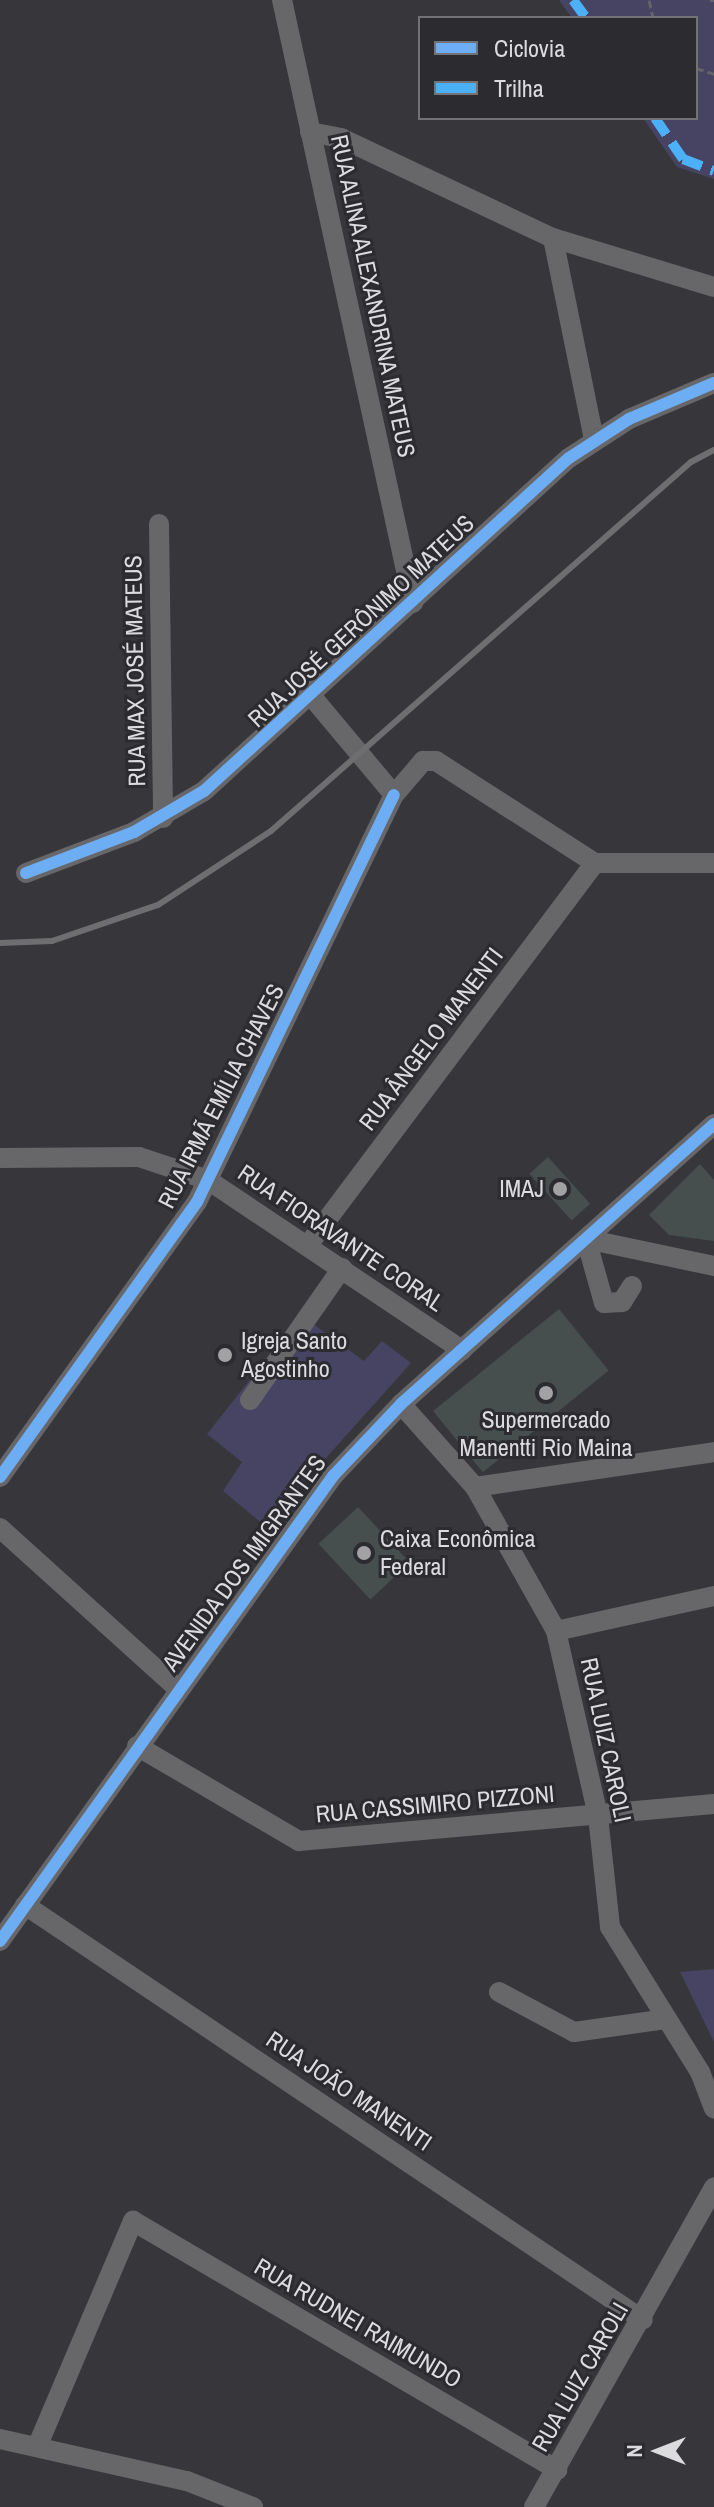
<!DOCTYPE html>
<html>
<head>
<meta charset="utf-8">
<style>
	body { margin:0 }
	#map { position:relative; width:714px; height:2507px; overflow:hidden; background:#37363a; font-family:"Archivo Narrow",sans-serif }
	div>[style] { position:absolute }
	.green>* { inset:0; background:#474362 }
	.building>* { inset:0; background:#464f4d; transform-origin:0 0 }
	.path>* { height:3px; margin-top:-1.5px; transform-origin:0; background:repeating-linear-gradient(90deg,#646466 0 8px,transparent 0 12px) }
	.minor>* { height:20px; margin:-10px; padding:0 10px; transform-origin:10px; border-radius:10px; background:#676668 }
	.rail>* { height:6px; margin:-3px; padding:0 3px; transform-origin:3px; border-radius:3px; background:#6e6e70 }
	.quiet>* { height:10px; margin-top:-5px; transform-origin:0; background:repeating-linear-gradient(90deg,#4cb0f7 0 20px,transparent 0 30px) }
	.cycleway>* { height:12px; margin:-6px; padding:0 6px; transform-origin:6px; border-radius:6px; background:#6dadf4 }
	.dots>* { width:22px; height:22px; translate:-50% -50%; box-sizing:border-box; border:4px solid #2c2b30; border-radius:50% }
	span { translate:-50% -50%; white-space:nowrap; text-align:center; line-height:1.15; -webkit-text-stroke:6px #2c2b30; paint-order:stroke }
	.street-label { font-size:24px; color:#dcdcdf }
	.poi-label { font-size:24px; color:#dcdcdf }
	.right { translate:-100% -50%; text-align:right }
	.left { translate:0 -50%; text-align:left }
	.legend { position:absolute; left:418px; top:16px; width:280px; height:104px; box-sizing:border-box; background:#2c2b30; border:2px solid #727276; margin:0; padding:10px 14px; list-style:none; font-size:24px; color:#dcdcdf }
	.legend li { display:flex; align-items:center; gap:16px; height:40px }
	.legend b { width:40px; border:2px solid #727276 }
	.north { position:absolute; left:618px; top:2411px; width:80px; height:80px; -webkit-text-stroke:6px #2c2b30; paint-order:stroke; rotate:270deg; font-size:22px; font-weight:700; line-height:32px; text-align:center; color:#dcdcdf }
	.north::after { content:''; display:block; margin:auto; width:28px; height:36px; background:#dcdcdf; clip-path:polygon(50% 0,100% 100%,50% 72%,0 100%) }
</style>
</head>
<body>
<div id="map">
	<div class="green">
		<i style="clip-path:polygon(559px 0,714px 0,714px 179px,677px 167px,643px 118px,696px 118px,696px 18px,572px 18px)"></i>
		<i style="clip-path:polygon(301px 1315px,364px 1361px,382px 1341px,411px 1363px,265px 1526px,223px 1491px,242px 1462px,207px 1434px)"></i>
		<i style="clip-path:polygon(714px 1969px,714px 2042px,680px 1972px)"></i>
	</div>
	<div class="building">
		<i style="left:548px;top:1157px;width:63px;height:25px;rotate:48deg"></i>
		<i style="clip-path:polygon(700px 1164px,714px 1180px,714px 1241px,669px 1235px,649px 1215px)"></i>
		<i style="left:559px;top:1309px;width:79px;height:162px;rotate:51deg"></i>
		<i style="left:358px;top:1507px;width:76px;height:54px;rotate:47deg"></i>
	</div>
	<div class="path">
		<i style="left:649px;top:0;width:18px;rotate:77deg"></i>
		<i style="left:710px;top:0;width:4px"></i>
		<i style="left:696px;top:68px;width:19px;rotate:18deg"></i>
	</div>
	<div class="minor">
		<i style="left:282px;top:0;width:617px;rotate:77.74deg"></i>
		<i style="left:310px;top:132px;width:32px;rotate:11deg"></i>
		<i style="left:341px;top:138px;width:234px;rotate:25.3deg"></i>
		<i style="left:553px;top:238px;width:168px;rotate:16.9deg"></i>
		<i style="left:553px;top:238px;width:206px;rotate:78.5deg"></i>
		<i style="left:159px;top:524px;width:294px;rotate:89.2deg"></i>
		<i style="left:313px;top:698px;width:126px;rotate:50.1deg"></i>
		<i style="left:394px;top:795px;width:45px;rotate:-49.5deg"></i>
		<i style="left:423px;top:761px;width:13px"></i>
		<i style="left:436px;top:761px;width:189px;rotate:32.7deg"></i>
		<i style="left:595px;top:863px;width:119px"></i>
		<i style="left:26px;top:873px;width:116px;rotate:-20.8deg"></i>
		<i style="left:134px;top:832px;width:81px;rotate:-30.4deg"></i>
		<i style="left:204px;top:791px;width:494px;rotate:-42.4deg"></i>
		<i style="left:569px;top:458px;width:72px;rotate:-33deg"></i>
		<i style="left:629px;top:419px;width:92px;rotate:-23deg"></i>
		<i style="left:0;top:1158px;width:139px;rotate:-0.4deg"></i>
		<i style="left:139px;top:1157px;width:73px;rotate:18.4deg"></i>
		<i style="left:208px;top:1180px;width:306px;rotate:33.8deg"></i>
		<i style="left:308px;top:1245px;width:478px;rotate:-53.1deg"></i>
		<i style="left:632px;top:1286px;width:19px;rotate:122deg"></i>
		<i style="left:622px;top:1302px;width:18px;rotate:177deg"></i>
		<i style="left:604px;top:1303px;width:66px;rotate:-105.7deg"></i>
		<i style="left:586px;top:1239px;width:131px;rotate:11.9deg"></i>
		<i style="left:250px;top:1400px;width:161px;rotate:-55.1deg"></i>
		<i style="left:401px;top:1404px;width:111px;rotate:48.3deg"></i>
		<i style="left:475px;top:1487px;width:165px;rotate:60.6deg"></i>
		<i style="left:556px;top:1631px;width:190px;rotate:77.2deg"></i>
		<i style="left:598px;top:1816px;width:112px;rotate:83.8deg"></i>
		<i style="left:610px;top:1927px;width:171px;rotate:58.2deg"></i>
		<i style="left:700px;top:2072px;width:39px;rotate:69deg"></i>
		<i style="left:0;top:1477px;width:338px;rotate:-54.4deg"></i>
		<i style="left:197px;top:1202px;width:452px;rotate:-64.2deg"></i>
		<i style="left:475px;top:1487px;width:242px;rotate:-8.3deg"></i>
		<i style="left:0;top:1528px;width:240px;rotate:42.1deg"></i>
		<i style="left:556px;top:1631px;width:162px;rotate:-12.5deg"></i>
		<i style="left:137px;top:1746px;width:188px;rotate:30.4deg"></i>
		<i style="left:299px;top:1841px;width:417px;rotate:-5.1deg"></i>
		<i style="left:25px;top:1905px;width:744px;rotate:33.88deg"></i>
		<i style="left:0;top:1941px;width:572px;rotate:-54.39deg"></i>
		<i style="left:333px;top:1476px;width:99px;rotate:-46.6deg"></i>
		<i style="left:401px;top:1404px;width:420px;rotate:-41.8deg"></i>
		<i style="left:499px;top:1992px;width:85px;rotate:28.1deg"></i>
		<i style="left:574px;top:2032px;width:94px;rotate:-8deg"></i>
		<i style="left:0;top:2439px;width:192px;rotate:12.7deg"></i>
		<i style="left:187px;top:2481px;width:71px;rotate:21.5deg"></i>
		<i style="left:37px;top:2447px;width:246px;rotate:-67deg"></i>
		<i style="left:133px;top:2221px;width:492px;rotate:30.4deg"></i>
		<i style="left:534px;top:2507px;width:367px;rotate:-60.6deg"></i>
	</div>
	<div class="rail">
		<i style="left:0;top:943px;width:52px;rotate:-2.2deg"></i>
		<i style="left:52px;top:941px;width:112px;rotate:-18.8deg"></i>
		<i style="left:158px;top:905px;width:135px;rotate:-33.2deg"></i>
		<i style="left:271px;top:831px;width:559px;rotate:-41.3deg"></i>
		<i style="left:691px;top:462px;width:26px;rotate:-28deg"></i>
	</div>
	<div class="quiet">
		<i style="left:573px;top:0;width:22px;rotate:54deg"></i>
		<i style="left:655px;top:118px;width:50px;rotate:55.7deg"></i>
		<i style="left:683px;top:159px;width:33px;rotate:21deg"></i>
	</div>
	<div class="cycleway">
		<i style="left:26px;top:873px;width:116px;rotate:-20.8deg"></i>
		<i style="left:134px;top:832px;width:81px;rotate:-30.4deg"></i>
		<i style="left:204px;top:791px;width:494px;rotate:-42.4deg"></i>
		<i style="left:569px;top:458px;width:72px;rotate:-33deg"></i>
		<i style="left:629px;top:419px;width:92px;rotate:-23deg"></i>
		<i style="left:0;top:1477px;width:338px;rotate:-54.4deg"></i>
		<i style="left:197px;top:1202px;width:452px;rotate:-64.2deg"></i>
		<i style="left:0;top:1941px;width:572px;rotate:-54.39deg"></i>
		<i style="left:333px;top:1476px;width:99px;rotate:-46.6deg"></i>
		<i style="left:401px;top:1404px;width:420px;rotate:-41.8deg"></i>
	</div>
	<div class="dots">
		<i style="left:560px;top:1189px;background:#a2a2a5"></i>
		<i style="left:225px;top:1355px;background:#a2a2a5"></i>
		<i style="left:546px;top:1393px;background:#a2a2a5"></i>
		<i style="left:364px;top:1553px;background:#a2a2a5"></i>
	</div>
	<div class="street-label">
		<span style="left:373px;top:296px;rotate:78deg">RUA ALINA ALEXANDRINA MATEUS</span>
		<span style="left:361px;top:621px;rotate:-43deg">RUA JOSÉ GERÔNIMO MATEUS</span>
		<span style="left:135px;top:671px;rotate:-91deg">RUA MAX JOSÉ MATEUS</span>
		<span style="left:431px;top:1039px;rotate:-53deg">RUA ÂNGELO MANENTI</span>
		<span style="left:221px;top:1096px;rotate:-63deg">RUA IRMÃ EMÍLIA CHAVES</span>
		<span style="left:341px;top:1238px;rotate:34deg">RUA FIORAVANTE CORAL</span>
		<span style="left:244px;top:1563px;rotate:-54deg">AVENIDA DOS IMIGRANTES</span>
		<span style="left:606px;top:1740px;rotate:78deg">RUA LUIZ CAROLI</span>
		<span style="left:435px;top:1804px;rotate:-5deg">RUA CASSIMIRO PIZZONI</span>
		<span style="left:349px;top:2091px;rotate:34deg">RUA JOÃO MANENTI</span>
		<span style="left:358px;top:2323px;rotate:30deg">RUA RUDNEI RAIMUNDO</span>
		<span style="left:580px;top:2377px;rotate:-60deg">RUA LUIZ CAROLI</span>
	</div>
	<div class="poi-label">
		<span class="right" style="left:544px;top:1189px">IMAJ</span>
		<span class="left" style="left:241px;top:1355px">Igreja Santo<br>Agostinho</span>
		<span style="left:546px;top:1434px">Supermercado<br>Manentti Rio Maina</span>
		<span class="left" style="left:380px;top:1553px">Caixa Econômica<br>Federal</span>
	</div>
	<ul class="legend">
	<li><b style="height:10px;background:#6dadf4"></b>Ciclovia</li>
	<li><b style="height:10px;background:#4cb0f7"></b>Trilha</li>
	</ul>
	<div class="north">N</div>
</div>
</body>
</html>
